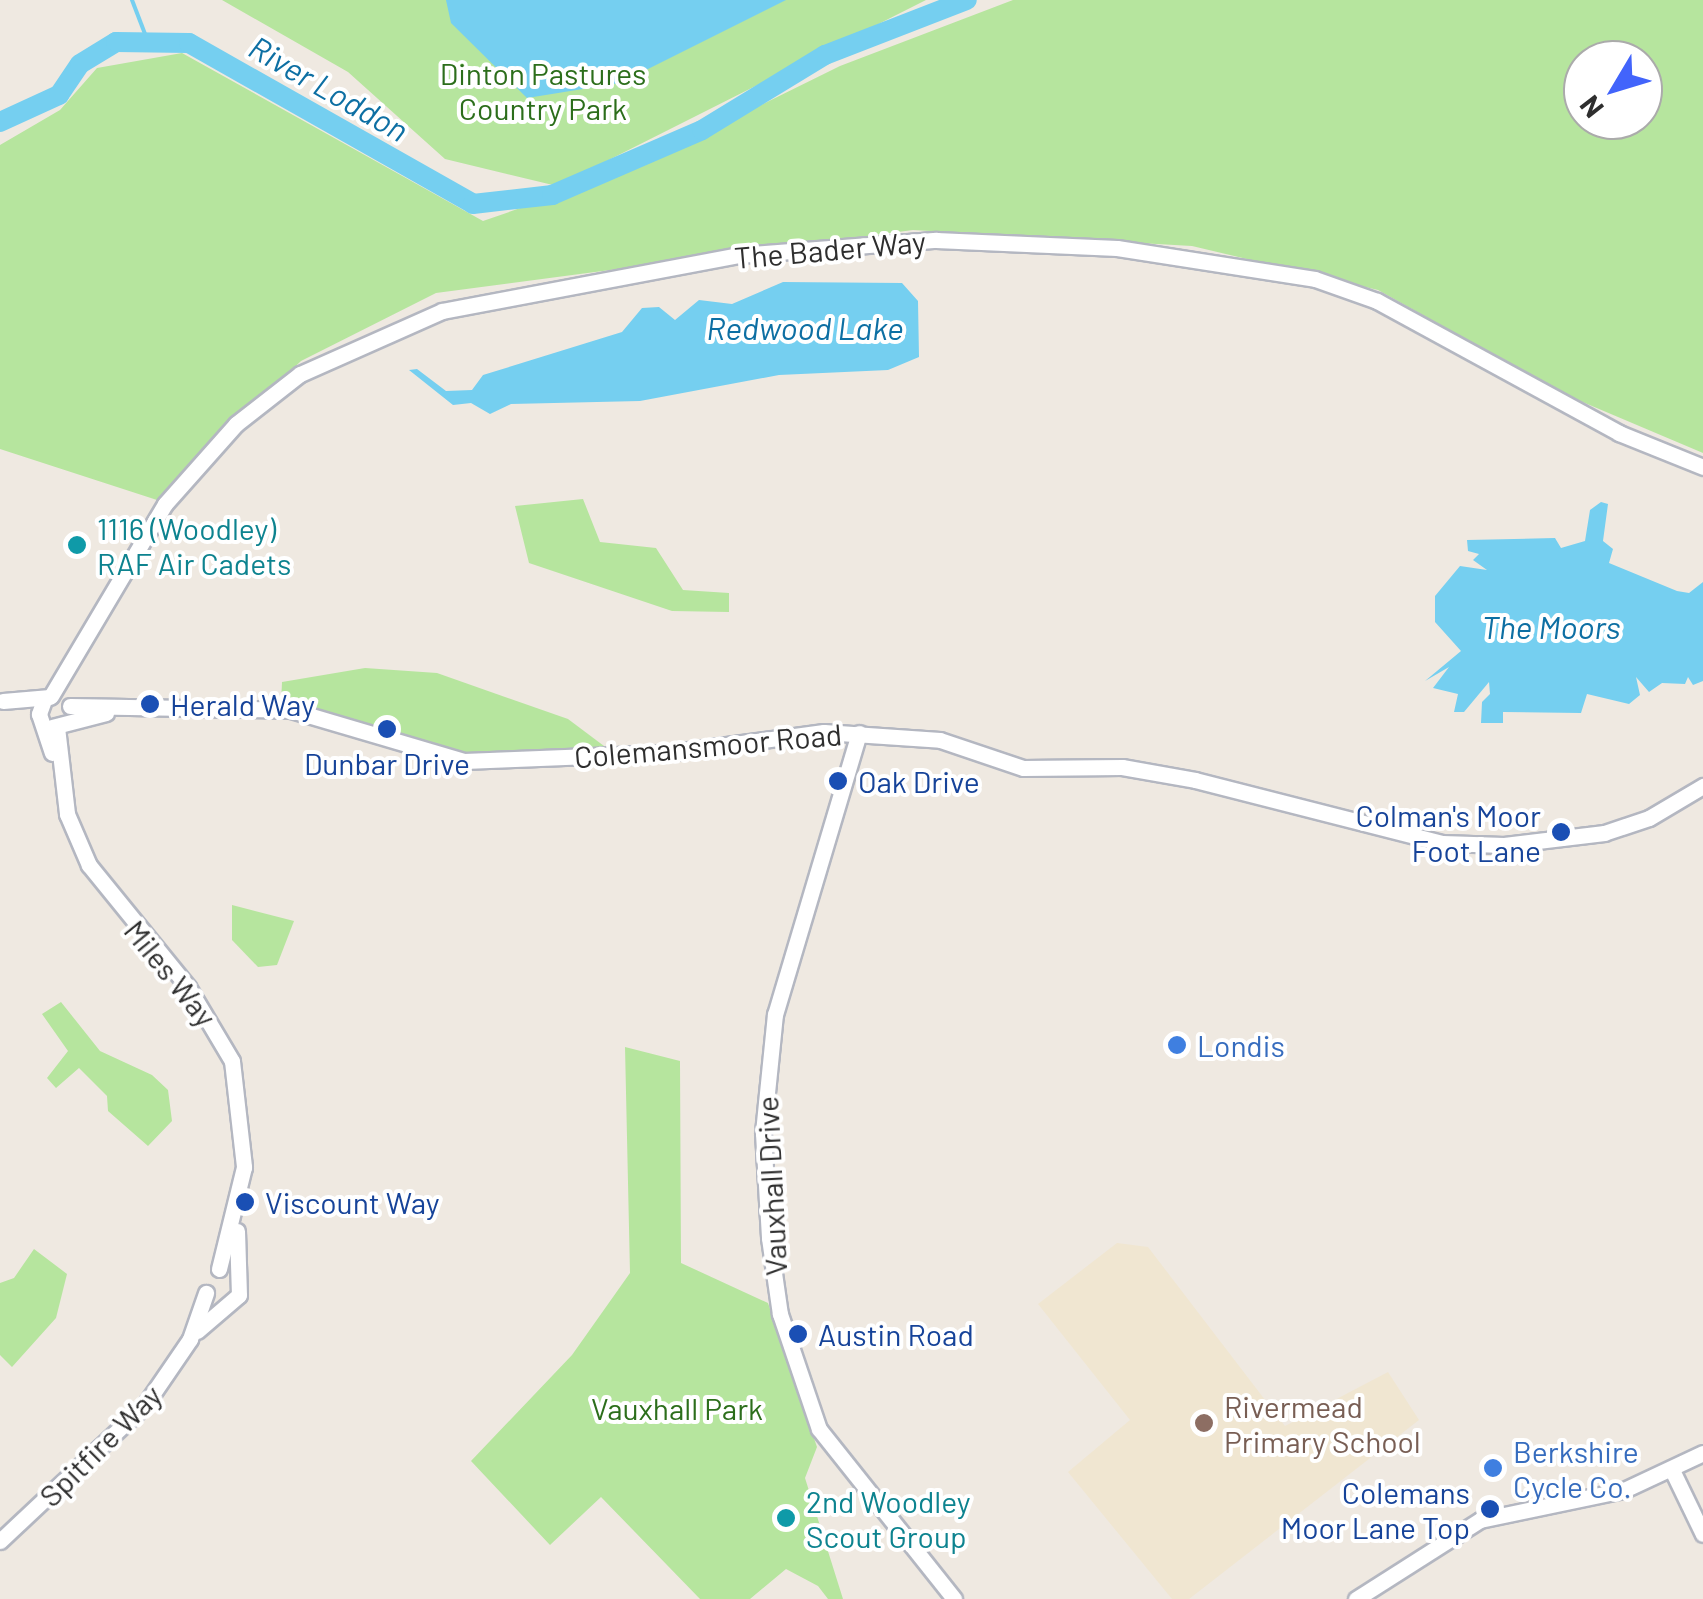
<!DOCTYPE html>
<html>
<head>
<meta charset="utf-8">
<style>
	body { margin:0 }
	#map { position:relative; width:1703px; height:1599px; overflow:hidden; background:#efe9e1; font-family:Barlow,sans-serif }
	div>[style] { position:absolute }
	.education>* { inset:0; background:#f0e6d1 }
	.green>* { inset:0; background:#b6e59e }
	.water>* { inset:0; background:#75cff0 }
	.stream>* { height:4px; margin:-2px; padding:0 2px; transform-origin:2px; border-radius:2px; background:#75cff0 }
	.river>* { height:20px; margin:-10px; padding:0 10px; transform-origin:10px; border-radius:10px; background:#75cff0 }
	.roads { filter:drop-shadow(2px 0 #b4b7c1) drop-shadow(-2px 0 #b4b7c1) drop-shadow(0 2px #b4b7c1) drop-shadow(0 -2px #b4b7c1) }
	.tertiary>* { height:15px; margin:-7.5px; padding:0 7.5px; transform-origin:7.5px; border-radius:7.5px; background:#fff }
	.dots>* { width:28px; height:28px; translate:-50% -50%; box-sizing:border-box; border:5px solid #fff; border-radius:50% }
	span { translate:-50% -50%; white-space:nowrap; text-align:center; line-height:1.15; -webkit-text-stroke:8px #fff; paint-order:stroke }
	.park-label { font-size:30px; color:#2c6e1b }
	.street-label { font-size:30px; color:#2e2e2e }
	.culture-label { font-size:30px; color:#0d838f }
	.left { translate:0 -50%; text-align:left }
	.transit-label { font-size:30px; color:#164399 }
	.right { translate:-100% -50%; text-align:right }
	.shop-label { font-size:30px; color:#366cbe }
	.education-label { font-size:30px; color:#785e54 }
	.water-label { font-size:32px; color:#0d6fa3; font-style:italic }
	.north { position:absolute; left:1563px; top:40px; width:100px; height:100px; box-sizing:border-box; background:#fff; border:2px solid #ababab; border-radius:50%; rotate:232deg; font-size:28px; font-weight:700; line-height:40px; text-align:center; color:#2e2e2e }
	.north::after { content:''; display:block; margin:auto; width:35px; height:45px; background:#4264fb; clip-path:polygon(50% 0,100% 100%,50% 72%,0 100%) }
</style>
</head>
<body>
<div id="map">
	<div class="education">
		<i style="clip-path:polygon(1117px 1243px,1148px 1247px,1285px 1426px,1388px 1372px,1419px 1420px,1189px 1599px,1172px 1599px,1068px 1472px,1130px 1420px,1038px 1304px)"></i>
	</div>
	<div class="green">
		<i style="clip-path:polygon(222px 0,926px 0,557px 186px,445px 159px,348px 72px)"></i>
		<i style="clip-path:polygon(evenodd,1013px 0,1703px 0,1703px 453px,1566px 395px,1378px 290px,1192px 246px,913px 230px,436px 293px,301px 361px,157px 500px,0 449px,0 145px,60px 110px,97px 68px,182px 53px,483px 221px,627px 171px,840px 66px,1013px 0,1583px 60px,1643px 60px,1643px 120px,1583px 120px,1583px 60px)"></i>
		<i style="clip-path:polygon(583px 499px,600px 542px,656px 548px,683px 590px,729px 593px,729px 612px,672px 611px,529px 563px,515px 506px)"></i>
		<i style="clip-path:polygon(365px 668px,437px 673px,568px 719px,608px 749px,477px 757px,281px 705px,282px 682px)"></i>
		<i style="clip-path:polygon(232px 905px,294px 921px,277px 965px,258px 967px,232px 940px)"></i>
		<i style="clip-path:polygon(61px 1002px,100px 1051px,152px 1075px,168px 1090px,172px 1121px,148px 1146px,108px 1111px,107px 1096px,79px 1068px,56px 1088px,47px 1078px,68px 1051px,42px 1014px)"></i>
		<i style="clip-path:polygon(625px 1047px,680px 1061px,681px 1263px,768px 1303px,817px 1447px,805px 1478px,843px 1599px,828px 1599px,818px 1586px,786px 1569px,750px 1599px,700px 1599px,601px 1497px,550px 1545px,471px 1461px,572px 1355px,630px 1273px)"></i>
		<i style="clip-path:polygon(34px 1249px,67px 1274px,56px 1318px,12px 1367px,0 1355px,0 1283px,14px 1278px)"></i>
	</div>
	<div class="water">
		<i style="clip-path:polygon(446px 0,786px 0,620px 83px,527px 98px,451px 23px)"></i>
		<i style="clip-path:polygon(783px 282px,902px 283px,918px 301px,919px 357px,888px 370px,779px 375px,640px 401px,511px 404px,490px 414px,471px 403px,453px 405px,409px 370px,417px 369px,446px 391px,472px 390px,483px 375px,622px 332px,642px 308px,659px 307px,675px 320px,699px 300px,732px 304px)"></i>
		<i style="clip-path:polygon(1601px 502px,1608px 504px,1603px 541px,1613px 549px,1609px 563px,1677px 591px,1689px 593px,1703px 582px,1703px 681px,1693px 685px,1688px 677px,1685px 684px,1662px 683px,1649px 692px,1636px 677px,1640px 695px,1629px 704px,1587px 694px,1581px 713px,1503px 712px,1503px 723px,1481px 723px,1482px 702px,1490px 694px,1489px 682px,1464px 712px,1454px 712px,1458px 694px,1433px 688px,1449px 667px,1425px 681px,1461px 651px,1435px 622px,1435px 596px,1460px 566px,1487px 570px,1473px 560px,1479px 554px,1468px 551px,1467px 540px,1555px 538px,1561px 548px,1585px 541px,1590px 510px)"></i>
	</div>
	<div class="stream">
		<i style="left:132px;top:0;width:42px;rotate:69deg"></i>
	</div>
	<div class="river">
		<i style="left:0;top:122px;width:65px;rotate:-24.6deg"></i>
		<i style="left:59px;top:95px;width:37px;rotate:-56deg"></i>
		<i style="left:80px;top:64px;width:42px;rotate:-31.4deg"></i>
		<i style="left:116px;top:42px;width:73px;rotate:0.8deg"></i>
		<i style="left:189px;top:43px;width:326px;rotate:29.5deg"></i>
		<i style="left:473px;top:204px;width:80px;rotate:-6.5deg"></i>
		<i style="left:552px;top:195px;width:163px;rotate:-23.4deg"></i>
		<i style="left:702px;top:130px;width:144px;rotate:-31.4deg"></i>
		<i style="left:825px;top:55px;width:152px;rotate:-21.2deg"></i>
	</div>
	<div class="roads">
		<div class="tertiary">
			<i style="left:51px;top:696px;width:223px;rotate:-59.3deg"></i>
			<i style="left:165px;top:504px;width:107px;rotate:-48.4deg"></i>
			<i style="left:236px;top:424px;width:81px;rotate:-38deg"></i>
			<i style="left:300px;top:374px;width:155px;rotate:-23.9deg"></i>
			<i style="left:442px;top:311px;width:302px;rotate:-10.7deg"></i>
			<i style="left:739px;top:255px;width:198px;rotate:-4.4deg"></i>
			<i style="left:936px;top:240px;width:181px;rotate:2.5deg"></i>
			<i style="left:1117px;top:248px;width:200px;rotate:8.9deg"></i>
			<i style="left:1315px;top:279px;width:66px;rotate:19.5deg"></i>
			<i style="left:1377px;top:301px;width:276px;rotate:28.6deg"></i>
			<i style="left:1619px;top:433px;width:91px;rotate:22deg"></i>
			<i style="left:44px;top:700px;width:15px;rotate:110deg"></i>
			<i style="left:39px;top:714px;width:41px;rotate:71.6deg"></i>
			<i style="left:3px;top:701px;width:47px;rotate:-4.9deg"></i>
			<i style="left:70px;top:706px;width:221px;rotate:1deg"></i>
			<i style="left:291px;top:710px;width:180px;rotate:16.4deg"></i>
			<i style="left:464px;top:761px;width:202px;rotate:-2.3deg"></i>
			<i style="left:666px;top:753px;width:159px;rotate:-7.6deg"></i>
			<i style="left:824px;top:732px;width:116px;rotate:3.9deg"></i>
			<i style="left:940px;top:740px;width:88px;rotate:18.6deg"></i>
			<i style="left:1023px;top:768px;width:99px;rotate:-0.6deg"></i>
			<i style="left:1122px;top:767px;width:74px;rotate:10.1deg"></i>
			<i style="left:1195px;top:780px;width:255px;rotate:14.3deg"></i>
			<i style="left:1442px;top:843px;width:62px;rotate:1.8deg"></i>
			<i style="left:1504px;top:845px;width:101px;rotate:-6.8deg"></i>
			<i style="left:1604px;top:833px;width:47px;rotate:-18.4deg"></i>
			<i style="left:1649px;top:818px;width:63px;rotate:-30.7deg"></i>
			<i style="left:52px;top:727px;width:56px;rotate:-14.5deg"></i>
			<i style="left:57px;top:727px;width:88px;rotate:83.4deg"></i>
			<i style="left:67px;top:814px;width:56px;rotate:66.7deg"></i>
			<i style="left:89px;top:865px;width:157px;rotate:50.9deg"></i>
			<i style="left:188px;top:987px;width:86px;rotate:59.3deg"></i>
			<i style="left:232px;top:1061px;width:107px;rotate:83.5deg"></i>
			<i style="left:244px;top:1167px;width:105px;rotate:103.8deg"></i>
			<i style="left:859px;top:733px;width:293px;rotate:106.6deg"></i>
			<i style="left:775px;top:1014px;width:120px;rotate:95.8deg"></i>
			<i style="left:763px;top:1133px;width:105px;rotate:86.7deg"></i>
			<i style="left:769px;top:1238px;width:77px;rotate:81.8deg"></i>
			<i style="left:780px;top:1314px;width:121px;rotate:71.3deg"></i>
			<i style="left:819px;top:1429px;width:217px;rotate:51.5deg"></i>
			<i style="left:197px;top:1331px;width:55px;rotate:-40.6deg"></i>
			<i style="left:239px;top:1295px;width:64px;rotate:-91.8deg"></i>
			<i style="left:1672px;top:1470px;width:71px;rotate:64.2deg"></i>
			<i style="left:0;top:1541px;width:199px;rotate:-43.2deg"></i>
			<i style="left:145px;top:1405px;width:80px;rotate:-55.7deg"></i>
			<i style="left:190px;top:1339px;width:49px;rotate:-70.8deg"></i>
			<i style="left:1356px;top:1599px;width:147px;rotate:-32.5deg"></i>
			<i style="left:1480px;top:1520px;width:147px;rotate:-11.8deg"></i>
			<i style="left:1624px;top:1490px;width:87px;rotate:-25.1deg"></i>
		</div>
	</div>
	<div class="dots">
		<i style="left:77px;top:545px;background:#0f9aa8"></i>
		<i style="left:150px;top:704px;background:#1a4fb4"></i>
		<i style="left:387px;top:729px;background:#1a4fb4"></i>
		<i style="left:838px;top:781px;background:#1a4fb4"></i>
		<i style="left:1561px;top:832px;background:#1a4fb4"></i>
		<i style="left:1177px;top:1045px;background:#3f7fe0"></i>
		<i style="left:245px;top:1202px;background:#1a4fb4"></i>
		<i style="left:798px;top:1334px;background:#1a4fb4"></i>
		<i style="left:1204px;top:1423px;background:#8d6e63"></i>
		<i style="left:1493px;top:1468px;background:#3f7fe0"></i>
		<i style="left:1490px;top:1509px;background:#1a4fb4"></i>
		<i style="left:786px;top:1518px;background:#0f9aa8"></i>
	</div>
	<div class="park-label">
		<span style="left:543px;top:90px">Dinton Pastures<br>Country Park</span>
		<span style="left:677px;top:1408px">Vauxhall Park</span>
	</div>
	<div class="street-label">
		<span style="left:830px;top:249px;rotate:-5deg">The Bader Way</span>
		<span style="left:708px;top:745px;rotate:-5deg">Colemansmoor Road</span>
		<span style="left:171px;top:973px;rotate:51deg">Miles Way</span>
		<span style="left:771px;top:1186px;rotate:-93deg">Vauxhall Drive</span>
		<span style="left:100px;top:1445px;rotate:-45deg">Spitfire Way</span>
	</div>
	<div class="culture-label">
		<span class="left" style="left:97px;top:545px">1116 (Woodley)<br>RAF Air Cadets</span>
		<span class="left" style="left:806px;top:1518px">2nd Woodley<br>Scout Group</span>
	</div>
	<div class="transit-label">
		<span class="left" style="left:170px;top:704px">Herald Way</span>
		<span style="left:387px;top:763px">Dunbar Drive</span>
		<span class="left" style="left:858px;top:781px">Oak Drive</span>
		<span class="right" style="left:1541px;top:832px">Colman's Moor<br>Foot Lane</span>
		<span class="left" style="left:265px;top:1202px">Viscount Way</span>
		<span class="left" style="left:818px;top:1334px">Austin Road</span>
		<span class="right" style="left:1470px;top:1509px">Colemans<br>Moor Lane Top</span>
	</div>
	<div class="shop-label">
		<span class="left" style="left:1197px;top:1045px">Londis</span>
		<span class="left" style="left:1513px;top:1468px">Berkshire<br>Cycle Co.</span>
	</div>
	<div class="education-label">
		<span class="left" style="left:1224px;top:1423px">Rivermead<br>Primary School</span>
	</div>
	<div class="water-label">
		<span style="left:329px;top:88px;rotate:30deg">River Loddon</span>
		<span style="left:805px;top:327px">Redwood Lake</span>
		<span style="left:1551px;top:626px">The Moors</span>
	</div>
	<div class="north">N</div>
</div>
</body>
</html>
